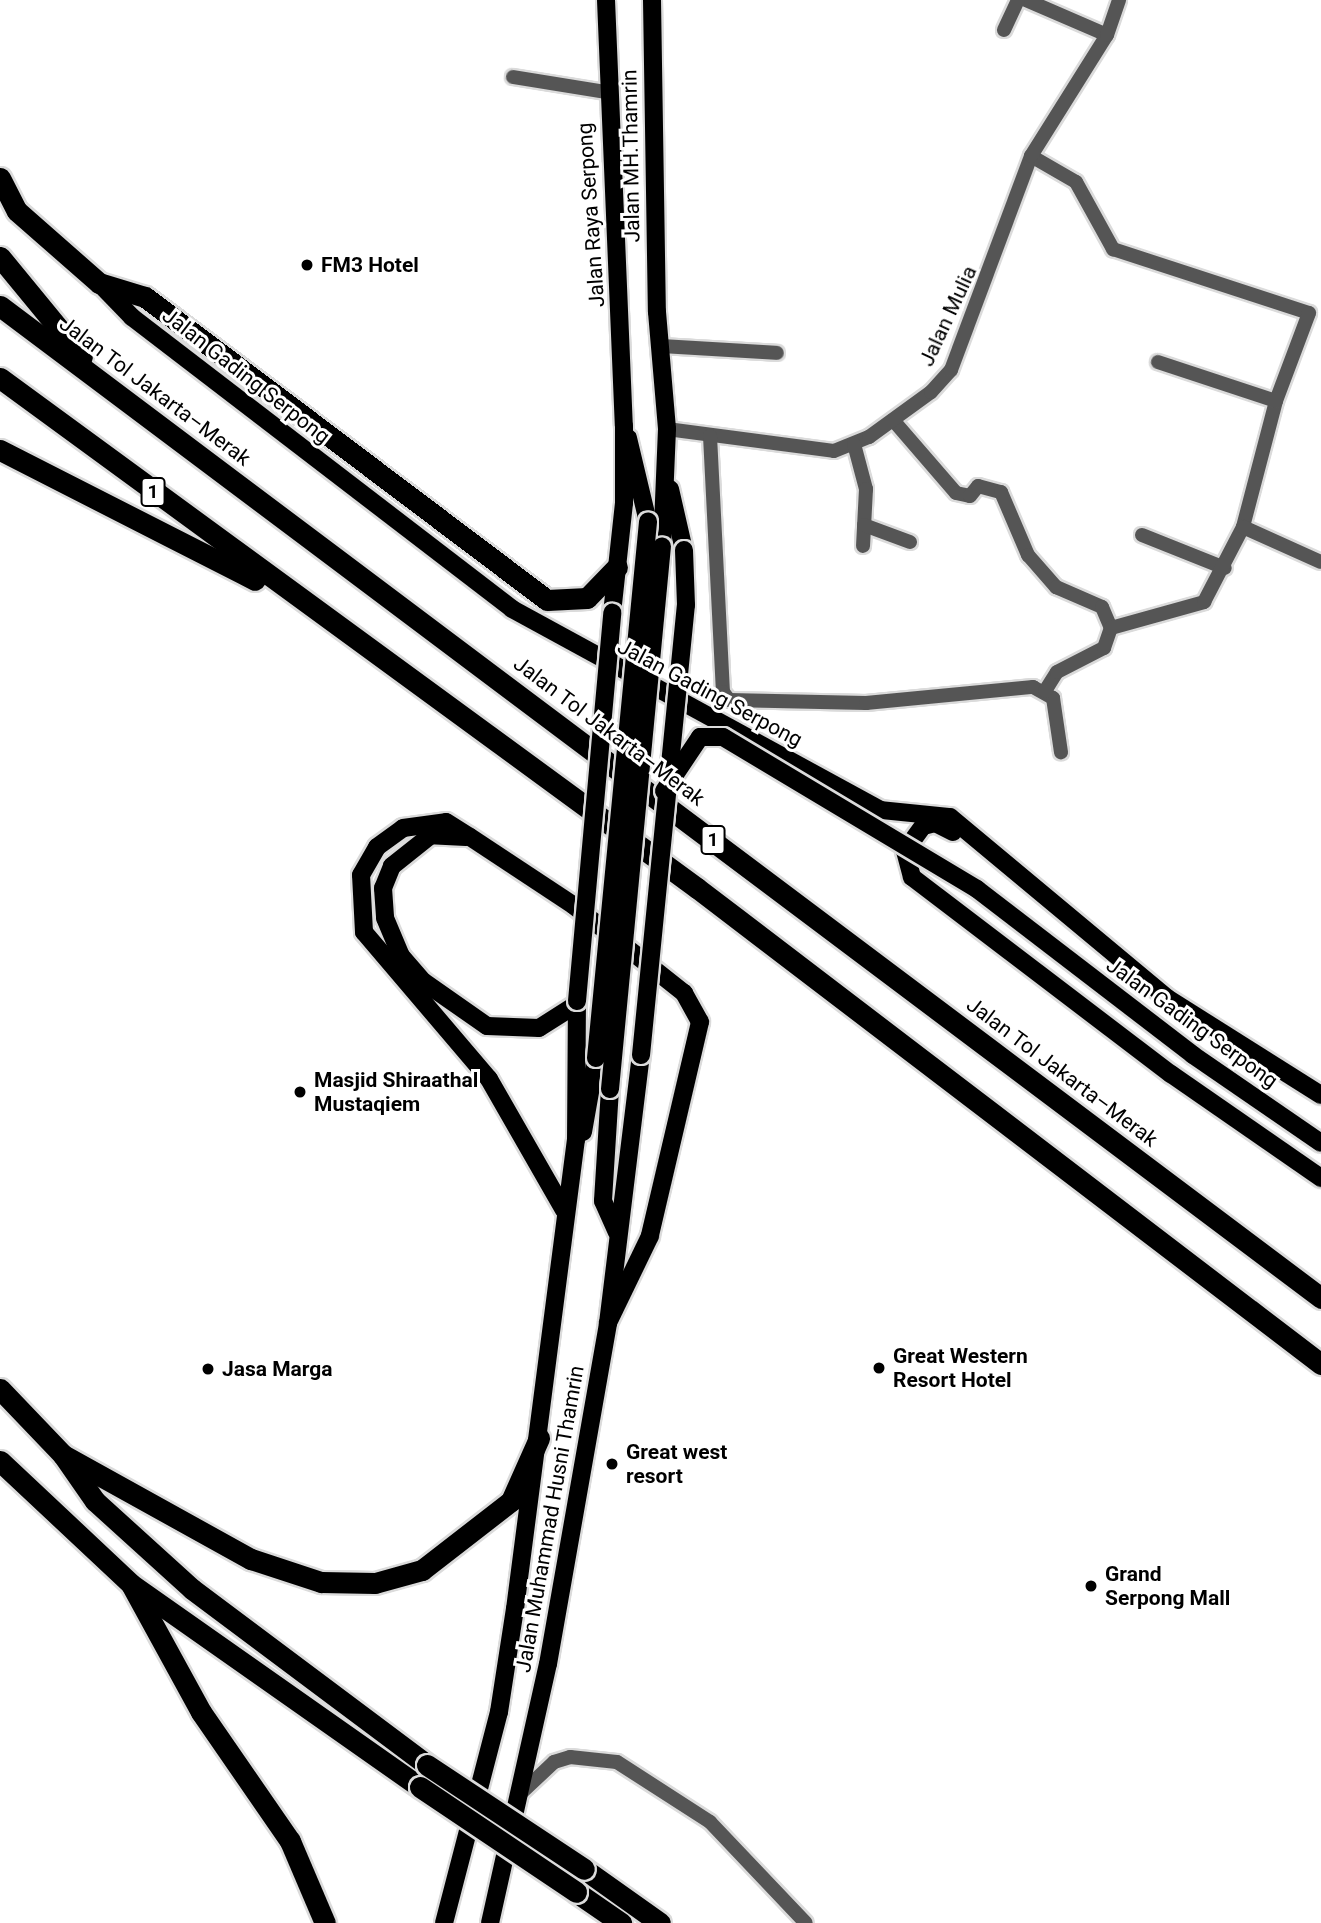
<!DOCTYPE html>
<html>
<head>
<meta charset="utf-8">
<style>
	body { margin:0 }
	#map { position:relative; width:1321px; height:1923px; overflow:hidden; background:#fff; font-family:Roboto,sans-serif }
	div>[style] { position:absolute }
	.roads { filter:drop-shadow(2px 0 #dbdbdb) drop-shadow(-2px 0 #dbdbdb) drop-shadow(0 2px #dbdbdb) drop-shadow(0 -2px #dbdbdb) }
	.street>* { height:14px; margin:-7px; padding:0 7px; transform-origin:7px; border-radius:7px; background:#555 }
	.primary>* { height:18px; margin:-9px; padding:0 9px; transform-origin:9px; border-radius:9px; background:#000 }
	.highway>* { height:21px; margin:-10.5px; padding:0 10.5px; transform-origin:10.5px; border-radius:10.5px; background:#000 }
	.bridges { filter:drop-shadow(2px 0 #dbdbdb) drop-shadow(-2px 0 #dbdbdb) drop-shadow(0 2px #dbdbdb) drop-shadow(0 -2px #dbdbdb) }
	.primary-bridge>* { height:18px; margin:-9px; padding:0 9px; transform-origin:9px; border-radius:9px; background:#000 }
	.highway-bridge>* { height:21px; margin:-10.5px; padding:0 10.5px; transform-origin:10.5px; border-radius:10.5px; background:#000 }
	.dots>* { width:19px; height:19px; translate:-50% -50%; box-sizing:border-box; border:4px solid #fff; border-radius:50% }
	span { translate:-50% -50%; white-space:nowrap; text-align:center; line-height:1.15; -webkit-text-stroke:6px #fff; paint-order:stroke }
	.shield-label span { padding:2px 5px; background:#fff; border:2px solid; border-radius:5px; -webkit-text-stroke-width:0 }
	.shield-label { font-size:19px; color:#000; font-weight:700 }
	.street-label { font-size:21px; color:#000 }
	.poi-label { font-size:21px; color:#000; font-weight:700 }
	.left { translate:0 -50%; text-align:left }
</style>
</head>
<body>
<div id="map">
	<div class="roads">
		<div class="street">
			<i style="left:1026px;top:0;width:88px;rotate:23.4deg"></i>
			<i style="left:1004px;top:30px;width:33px;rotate:-65deg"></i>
			<i style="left:513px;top:77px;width:94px;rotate:9.2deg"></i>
			<i style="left:1031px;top:156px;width:52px;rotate:30deg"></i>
			<i style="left:1076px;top:182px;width:77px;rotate:61.1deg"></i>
			<i style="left:1113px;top:249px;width:206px;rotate:18.1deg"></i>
			<i style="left:1309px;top:313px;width:94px;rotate:110.6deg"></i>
			<i style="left:1276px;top:401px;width:130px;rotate:104.7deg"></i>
			<i style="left:660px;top:346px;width:117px;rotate:3.4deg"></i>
			<i style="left:1158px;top:362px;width:124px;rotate:18.3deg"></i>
			<i style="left:893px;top:420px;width:96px;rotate:49.2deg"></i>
			<i style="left:956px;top:493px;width:14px;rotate:12deg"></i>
			<i style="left:970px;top:496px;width:13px;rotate:-51deg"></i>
			<i style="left:978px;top:486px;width:24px;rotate:15deg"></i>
			<i style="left:1001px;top:492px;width:69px;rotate:66.8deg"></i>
			<i style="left:1028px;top:555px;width:43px;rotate:48.8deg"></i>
			<i style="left:1056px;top:587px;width:50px;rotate:23.5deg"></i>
			<i style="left:1102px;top:607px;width:23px;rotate:67deg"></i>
			<i style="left:667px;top:429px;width:168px;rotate:7.5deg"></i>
			<i style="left:834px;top:451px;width:38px;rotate:-22deg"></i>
			<i style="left:869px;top:437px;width:77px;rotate:-36deg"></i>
			<i style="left:931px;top:392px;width:30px;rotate:-48deg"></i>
			<i style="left:951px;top:370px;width:228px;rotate:-69.5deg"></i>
			<i style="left:1031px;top:156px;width:143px;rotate:-57.9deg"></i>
			<i style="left:1107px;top:35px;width:37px;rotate:-71deg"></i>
			<i style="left:710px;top:436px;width:256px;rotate:87.1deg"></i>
			<i style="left:723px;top:692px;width:10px;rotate:53deg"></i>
			<i style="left:729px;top:700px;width:137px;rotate:1.3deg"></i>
			<i style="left:866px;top:703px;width:168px;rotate:-5.5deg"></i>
			<i style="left:1033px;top:687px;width:23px;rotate:29deg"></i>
			<i style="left:1053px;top:698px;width:55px;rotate:81.6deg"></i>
			<i style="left:854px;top:444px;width:47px;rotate:75.1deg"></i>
			<i style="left:866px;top:489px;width:57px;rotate:93deg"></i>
			<i style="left:864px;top:525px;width:49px;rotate:20.3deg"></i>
			<i style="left:1142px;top:535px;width:89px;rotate:21.7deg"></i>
			<i style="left:1045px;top:691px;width:22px;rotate:-58deg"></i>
			<i style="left:1057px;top:672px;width:53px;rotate:-27.1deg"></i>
			<i style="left:1104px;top:648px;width:21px;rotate:-71deg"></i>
			<i style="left:1111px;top:628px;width:97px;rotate:-15.6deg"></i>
			<i style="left:1204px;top:602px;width:85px;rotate:-62.5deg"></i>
			<i style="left:1243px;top:527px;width:85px;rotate:24.2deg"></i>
			<i style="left:519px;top:1795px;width:48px;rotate:-43.3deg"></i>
			<i style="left:554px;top:1762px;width:17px;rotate:-17deg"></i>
			<i style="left:570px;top:1757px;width:47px;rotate:6.1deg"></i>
			<i style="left:617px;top:1762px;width:111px;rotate:32.8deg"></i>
			<i style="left:710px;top:1822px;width:139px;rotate:46.5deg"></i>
		</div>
		<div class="primary">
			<i style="left:606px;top:0;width:426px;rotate:87.6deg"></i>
			<i style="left:624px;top:426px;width:77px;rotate:90deg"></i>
			<i style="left:624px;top:503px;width:111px;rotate:96.2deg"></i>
			<i style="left:652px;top:0;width:312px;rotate:89.1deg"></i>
			<i style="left:657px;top:312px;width:117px;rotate:85.1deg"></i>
			<i style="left:667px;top:429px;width:117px;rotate:92.4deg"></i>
			<i style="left:99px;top:283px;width:47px;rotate:45.9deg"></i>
			<i style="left:132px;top:317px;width:479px;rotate:37.5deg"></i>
			<i style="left:512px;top:609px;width:420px;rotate:28.6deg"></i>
			<i style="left:881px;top:810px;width:69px;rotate:5.8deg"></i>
			<i style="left:950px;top:817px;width:283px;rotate:39.8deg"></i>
			<i style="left:1167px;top:998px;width:182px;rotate:32.2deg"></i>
			<i style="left:628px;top:438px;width:86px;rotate:76.6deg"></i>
			<i style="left:670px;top:489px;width:63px;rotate:77.1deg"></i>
			<i style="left:953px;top:832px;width:20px;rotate:-153deg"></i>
			<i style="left:935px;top:823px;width:12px;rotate:166deg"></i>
			<i style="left:923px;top:826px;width:31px;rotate:126deg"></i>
			<i style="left:905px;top:851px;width:27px;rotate:75deg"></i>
			<i style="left:912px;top:877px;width:325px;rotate:37.3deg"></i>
			<i style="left:1171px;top:1074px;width:183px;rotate:34.7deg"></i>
			<i style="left:466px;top:837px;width:35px;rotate:-177deg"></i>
			<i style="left:431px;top:835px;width:50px;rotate:141.5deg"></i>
			<i style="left:392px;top:866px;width:24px;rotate:112deg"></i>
			<i style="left:383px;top:888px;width:30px;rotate:86deg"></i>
			<i style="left:385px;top:918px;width:41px;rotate:67.2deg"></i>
			<i style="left:401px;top:956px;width:35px;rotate:49deg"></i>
			<i style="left:424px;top:982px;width:77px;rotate:34.9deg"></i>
			<i style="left:487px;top:1026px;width:52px;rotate:2.2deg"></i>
			<i style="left:539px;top:1028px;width:45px;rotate:-32.3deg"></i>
			<i style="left:610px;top:1089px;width:112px;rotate:93.6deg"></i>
			<i style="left:603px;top:1201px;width:34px;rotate:66deg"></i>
			<i style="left:583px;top:1132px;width:75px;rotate:-80deg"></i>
			<i style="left:564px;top:1210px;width:151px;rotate:-119.8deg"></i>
			<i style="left:489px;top:1079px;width:193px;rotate:-130.4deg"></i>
			<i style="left:364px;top:932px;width:57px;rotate:-93deg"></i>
			<i style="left:361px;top:875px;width:32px;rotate:-60deg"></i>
			<i style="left:377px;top:847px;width:32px;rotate:-36deg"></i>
			<i style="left:403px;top:828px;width:43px;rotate:-7.9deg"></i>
			<i style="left:446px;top:822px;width:28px;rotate:32deg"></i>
			<i style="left:470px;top:837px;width:123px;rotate:33.4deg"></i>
			<i style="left:573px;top:905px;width:142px;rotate:38.4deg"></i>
			<i style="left:684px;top:993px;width:33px;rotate:61deg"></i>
			<i style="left:700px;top:1022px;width:220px;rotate:103.2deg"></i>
			<i style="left:650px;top:1236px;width:97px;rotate:115.8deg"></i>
			<i style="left:444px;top:1923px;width:218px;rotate:-75.4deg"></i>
			<i style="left:499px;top:1712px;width:104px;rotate:-81.2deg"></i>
			<i style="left:515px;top:1609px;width:473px;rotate:-82.6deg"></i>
			<i style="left:576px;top:1140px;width:139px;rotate:-89.6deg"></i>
			<i style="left:490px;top:1923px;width:265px;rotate:-77.4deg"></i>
			<i style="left:548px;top:1664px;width:346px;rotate:-80deg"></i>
			<i style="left:608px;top:1323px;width:270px;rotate:-83deg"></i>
		</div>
		<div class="highway">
			<i style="left:0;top:178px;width:37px;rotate:63deg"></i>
			<i style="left:17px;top:211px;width:109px;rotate:41.3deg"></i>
			<i style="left:99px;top:283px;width:48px;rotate:16.9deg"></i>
			<i style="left:145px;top:297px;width:503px;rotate:37.01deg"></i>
			<i style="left:547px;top:600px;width:40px;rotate:-2.9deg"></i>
			<i style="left:587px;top:598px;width:43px;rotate:-45.9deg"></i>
			<i style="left:0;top:257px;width:129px;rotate:50.6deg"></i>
			<i style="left:0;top:306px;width:1652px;rotate:36.9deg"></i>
			<i style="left:0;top:378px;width:864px;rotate:36.19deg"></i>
			<i style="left:697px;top:888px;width:785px;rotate:37.34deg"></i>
			<i style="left:0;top:450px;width:286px;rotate:27deg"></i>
			<i style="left:0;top:1389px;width:91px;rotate:46.3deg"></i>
			<i style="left:63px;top:1455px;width:56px;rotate:55.2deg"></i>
			<i style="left:95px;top:1501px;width:131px;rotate:42.2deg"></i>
			<i style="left:192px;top:1589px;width:294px;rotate:36.8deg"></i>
			<i style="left:63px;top:1455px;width:215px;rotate:29deg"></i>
			<i style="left:251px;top:1559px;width:74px;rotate:18.2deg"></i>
			<i style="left:321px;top:1582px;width:54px;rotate:1.1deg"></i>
			<i style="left:375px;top:1583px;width:49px;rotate:-15.5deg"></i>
			<i style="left:422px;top:1570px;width:113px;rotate:-37.8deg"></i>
			<i style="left:511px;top:1501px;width:69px;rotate:-66deg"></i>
			<i style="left:0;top:1461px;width:180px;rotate:43.2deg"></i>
			<i style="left:131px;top:1584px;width:353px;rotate:35.1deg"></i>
			<i style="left:132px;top:1586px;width:144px;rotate:61.3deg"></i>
			<i style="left:201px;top:1712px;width:157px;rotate:55.4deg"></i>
			<i style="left:290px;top:1841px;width:89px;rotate:66.9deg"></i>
			<i style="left:584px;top:1869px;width:93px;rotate:35.4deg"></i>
			<i style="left:576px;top:1892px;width:55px;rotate:34.6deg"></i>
		</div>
	</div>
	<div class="bridges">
		<div class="primary-bridge">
			<i style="left:664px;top:791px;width:65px;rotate:-56.3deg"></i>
			<i style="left:700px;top:737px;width:23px"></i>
			<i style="left:723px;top:737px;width:296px;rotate:30.9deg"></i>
			<i style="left:977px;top:889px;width:272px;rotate:37.5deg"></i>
			<i style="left:1193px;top:1055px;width:155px;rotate:34.5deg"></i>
			<i style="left:577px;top:1001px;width:390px;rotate:-84.8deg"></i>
			<i style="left:641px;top:1055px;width:452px;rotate:-84.3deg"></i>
			<i style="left:686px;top:605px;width:55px;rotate:-92.1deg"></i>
			<i style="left:596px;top:1058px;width:539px;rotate:-84.46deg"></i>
			<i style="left:610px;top:1089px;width:545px;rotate:-84.53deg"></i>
		</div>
		<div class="highway-bridge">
			<i style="left:427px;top:1765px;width:188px;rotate:33.5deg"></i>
			<i style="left:420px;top:1787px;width:188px;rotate:33.9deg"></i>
		</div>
	</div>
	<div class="dots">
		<i style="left:307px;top:265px;background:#000"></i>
		<i style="left:300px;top:1092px;background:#000"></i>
		<i style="left:879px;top:1368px;background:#000"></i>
		<i style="left:208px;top:1369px;background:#000"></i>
		<i style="left:612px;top:1464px;background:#000"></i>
		<i style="left:1091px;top:1586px;background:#000"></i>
	</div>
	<div class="shield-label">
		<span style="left:153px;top:492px">1</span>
		<span style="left:713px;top:840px">1</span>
	</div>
	<div class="street-label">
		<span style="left:631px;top:156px;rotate:-91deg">Jalan MH.Thamrin</span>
		<span style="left:591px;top:215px;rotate:-94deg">Jalan Raya Serpong</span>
		<span style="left:948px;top:316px;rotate:-65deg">Jalan Mulia</span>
		<span style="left:246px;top:376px;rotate:38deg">Jalan Gading Serpong</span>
		<span style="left:155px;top:391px;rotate:37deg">Jalan Tol Jakarta–Merak</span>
		<span style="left:710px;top:693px;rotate:28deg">Jalan Gading Serpong</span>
		<span style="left:609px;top:731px;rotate:37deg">Jalan Tol Jakarta–Merak</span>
		<span style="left:1192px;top:1023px;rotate:36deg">Jalan Gading Serpong</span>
		<span style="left:1062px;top:1072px;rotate:37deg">Jalan Tol Jakarta–Merak</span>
		<span style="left:550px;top:1519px;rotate:-80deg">Jalan Muhammad Husni Thamrin</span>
	</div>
	<div class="poi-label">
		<span class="left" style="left:321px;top:265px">FM3 Hotel</span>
		<span class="left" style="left:314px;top:1092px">Masjid Shiraathal<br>Mustaqiem</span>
		<span class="left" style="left:893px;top:1368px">Great Western<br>Resort Hotel</span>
		<span class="left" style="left:222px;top:1369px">Jasa Marga</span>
		<span class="left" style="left:626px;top:1464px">Great west<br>resort</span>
		<span class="left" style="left:1105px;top:1586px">Grand<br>Serpong Mall</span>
	</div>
</div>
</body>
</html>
